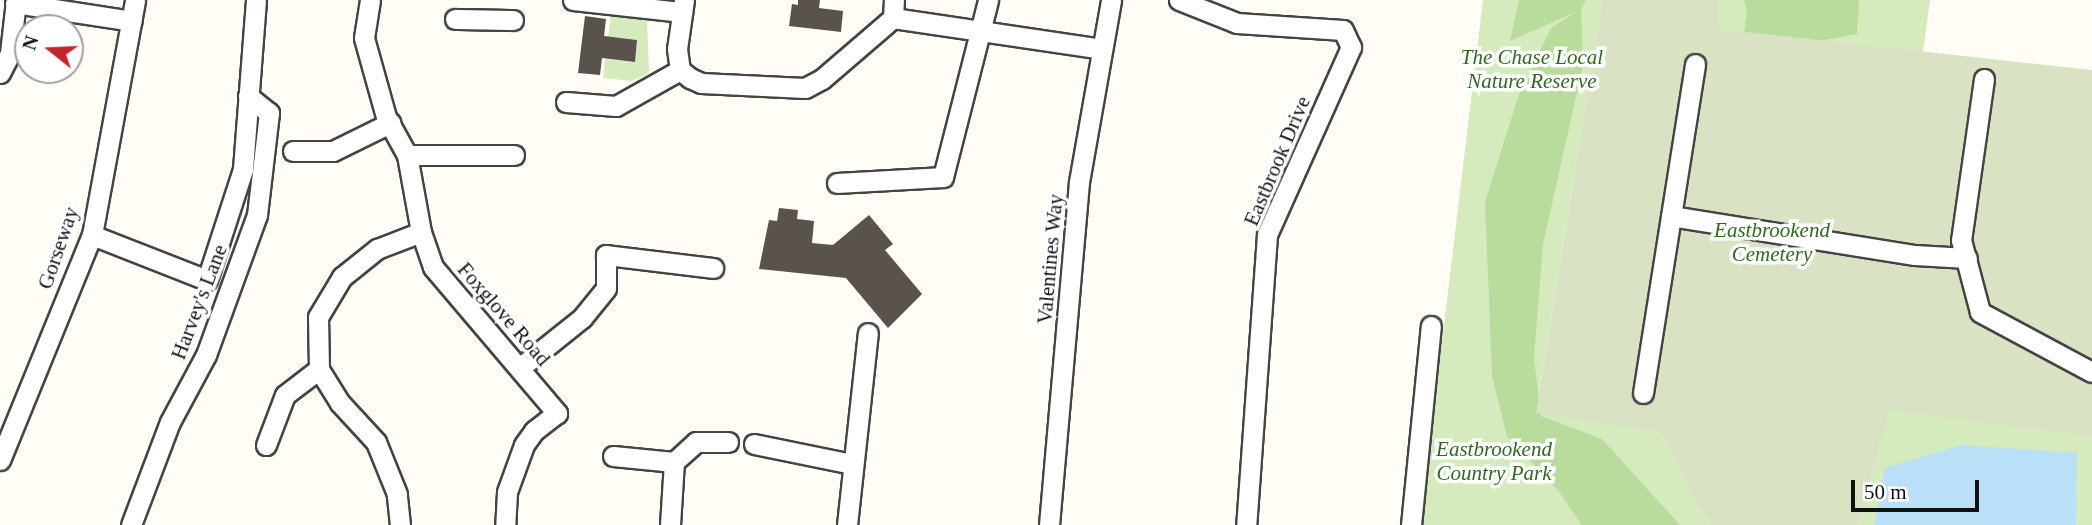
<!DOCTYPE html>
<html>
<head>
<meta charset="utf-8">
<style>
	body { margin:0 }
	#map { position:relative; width:2092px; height:525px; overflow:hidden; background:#fffdf5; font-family:Georgia,serif }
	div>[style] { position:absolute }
	.green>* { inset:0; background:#d5ebbd }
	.forest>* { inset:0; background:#b9dc9c }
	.cemetery>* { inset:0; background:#d9e3c4 }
	.water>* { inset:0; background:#b9e0f7 }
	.building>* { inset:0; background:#5a524d }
	.roads { filter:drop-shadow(2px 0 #444) drop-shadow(-2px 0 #444) drop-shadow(0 2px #444) drop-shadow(0 -2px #444) }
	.minor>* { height:19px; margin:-9.5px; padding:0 9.5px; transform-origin:9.5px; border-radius:9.5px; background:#fff }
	span { translate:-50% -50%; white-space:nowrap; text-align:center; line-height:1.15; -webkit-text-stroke:7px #fff; paint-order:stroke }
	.park-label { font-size:21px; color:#2f6b1f; font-style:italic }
	.street-label { font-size:21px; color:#111 }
	.north { position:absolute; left:14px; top:14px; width:70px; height:70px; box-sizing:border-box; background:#fff; border:2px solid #a0a0a0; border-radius:50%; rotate:288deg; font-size:19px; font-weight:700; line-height:28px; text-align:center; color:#111 }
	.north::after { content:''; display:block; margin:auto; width:24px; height:32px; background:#c4262e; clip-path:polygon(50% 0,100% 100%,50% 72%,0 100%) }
	.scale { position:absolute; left:1851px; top:480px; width:128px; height:32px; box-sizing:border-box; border:4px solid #111; border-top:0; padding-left:9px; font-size:21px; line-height:24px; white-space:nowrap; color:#111; -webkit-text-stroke:5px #fff; paint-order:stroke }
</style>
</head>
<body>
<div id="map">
	<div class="green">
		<i style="clip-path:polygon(1483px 0,1602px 0,1536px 412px,1661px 433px,1696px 505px,1712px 525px,1420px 525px)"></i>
		<i style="clip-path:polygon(1718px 0,1930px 0,1923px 52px,1717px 29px)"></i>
		<i style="clip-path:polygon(611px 15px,647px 20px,649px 73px,632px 81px,603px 78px,605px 59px,635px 62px,637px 40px,608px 37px)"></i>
		<i style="clip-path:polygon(1890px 409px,2092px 437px,2092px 525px,1858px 525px)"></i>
	</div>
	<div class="forest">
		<i style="clip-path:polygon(1519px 0,1586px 0,1581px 9px,1583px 66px,1543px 244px,1534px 358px,1541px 416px,1602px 439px,1680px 525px,1582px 525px,1559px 492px,1507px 436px,1492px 376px,1485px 202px,1519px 94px,1551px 28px,1576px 12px,1510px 41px)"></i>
		<i style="clip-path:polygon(1744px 0,1859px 0,1857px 34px,1819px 41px,1734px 102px,1747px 13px)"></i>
	</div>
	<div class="cemetery">
		<i style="clip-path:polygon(1602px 0,1718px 0,1718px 29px,2092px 70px,2092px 437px,1890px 410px,1858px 525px,1712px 525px,1696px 505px,1661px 433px,1536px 413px)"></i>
	</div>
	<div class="water">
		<i style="clip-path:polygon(1961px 445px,2077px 453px,2076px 525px,1874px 525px,1885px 468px)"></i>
	</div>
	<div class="building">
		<i style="clip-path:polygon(798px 0,820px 0,819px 8px,843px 11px,841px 32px,789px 26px,792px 4px,798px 5px)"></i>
		<i style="clip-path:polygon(585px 16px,606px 19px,604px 36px,637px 40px,635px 62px,602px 58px,600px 75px,578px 73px)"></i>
		<i style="clip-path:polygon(779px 208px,798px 210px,797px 219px,814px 221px,812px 243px,833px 245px,869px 215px,893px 244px,885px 250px,922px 294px,888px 328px,846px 278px,759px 269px,769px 220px,777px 221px)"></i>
	</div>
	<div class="roads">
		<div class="minor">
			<i style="left:370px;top:0;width:38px;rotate:99deg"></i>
			<i style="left:364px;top:38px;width:82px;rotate:74.4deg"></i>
			<i style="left:386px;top:117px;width:43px;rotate:61.1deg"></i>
			<i style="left:407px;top:155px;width:78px;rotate:79.7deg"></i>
			<i style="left:421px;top:232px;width:37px;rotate:71deg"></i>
			<i style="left:433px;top:267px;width:192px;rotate:49.7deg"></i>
			<i style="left:557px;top:413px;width:29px;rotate:142deg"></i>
			<i style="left:534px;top:431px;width:17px;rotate:126deg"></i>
			<i style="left:524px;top:445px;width:50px;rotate:109.9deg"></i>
			<i style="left:507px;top:492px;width:33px;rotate:93deg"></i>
			<i style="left:573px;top:0;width:110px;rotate:6.3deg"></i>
			<i style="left:684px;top:0;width:49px;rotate:98.1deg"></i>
			<i style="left:677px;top:49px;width:21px;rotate:82deg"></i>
			<i style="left:680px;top:70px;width:13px;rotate:39deg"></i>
			<i style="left:690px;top:78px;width:12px;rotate:24deg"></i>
			<i style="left:701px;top:83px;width:104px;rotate:2.8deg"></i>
			<i style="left:805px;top:88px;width:19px;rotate:-28deg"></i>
			<i style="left:822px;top:79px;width:94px;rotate:-40.7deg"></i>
			<i style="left:893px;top:18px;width:18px;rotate:-87deg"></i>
			<i style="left:1179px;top:0;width:62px;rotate:21.6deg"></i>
			<i style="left:1237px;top:23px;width:106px;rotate:3.8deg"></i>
			<i style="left:1343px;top:30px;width:19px;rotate:65deg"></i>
			<i style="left:1351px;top:47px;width:206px;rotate:114.1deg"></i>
			<i style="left:1267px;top:235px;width:291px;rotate:94.1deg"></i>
			<i style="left:15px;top:3px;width:118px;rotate:8.7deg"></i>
			<i style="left:893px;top:18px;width:211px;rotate:8.4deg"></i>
			<i style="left:455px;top:19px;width:58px;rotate:1deg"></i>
			<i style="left:0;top:73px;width:22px;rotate:-63deg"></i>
			<i style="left:10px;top:53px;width:53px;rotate:-83.5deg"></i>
			<i style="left:1984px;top:79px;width:163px;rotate:98.1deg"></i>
			<i style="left:1961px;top:240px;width:74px;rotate:75.2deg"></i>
			<i style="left:1980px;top:312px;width:127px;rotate:28.2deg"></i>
			<i style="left:566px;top:102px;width:50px;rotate:4.6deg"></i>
			<i style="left:616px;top:106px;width:73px;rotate:-29.4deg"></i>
			<i style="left:293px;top:151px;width:40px"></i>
			<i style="left:333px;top:151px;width:64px;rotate:-26.2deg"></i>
			<i style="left:407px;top:155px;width:107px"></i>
			<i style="left:837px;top:183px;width:106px;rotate:-3.2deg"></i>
			<i style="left:943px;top:177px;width:183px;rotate:-75.7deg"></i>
			<i style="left:1671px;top:216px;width:247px;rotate:9.1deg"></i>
			<i style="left:1915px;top:255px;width:52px;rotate:3.3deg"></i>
			<i style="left:92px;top:235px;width:123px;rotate:21.4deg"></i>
			<i style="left:207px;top:280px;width:117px;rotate:-72deg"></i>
			<i style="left:243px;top:169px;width:169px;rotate:-85.6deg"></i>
			<i style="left:522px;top:366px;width:77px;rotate:-38.7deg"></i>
			<i style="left:582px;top:318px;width:38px;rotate:-51deg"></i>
			<i style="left:606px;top:288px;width:33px;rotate:-90deg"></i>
			<i style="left:606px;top:255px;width:108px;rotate:6.9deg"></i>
			<i style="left:1643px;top:393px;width:333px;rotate:-81deg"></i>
			<i style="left:754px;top:444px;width:100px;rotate:11.5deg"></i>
			<i style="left:266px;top:445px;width:53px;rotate:-69.2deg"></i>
			<i style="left:285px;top:395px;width:43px;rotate:-37.4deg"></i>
			<i style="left:613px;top:456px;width:61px;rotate:5.6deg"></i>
			<i style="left:0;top:460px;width:243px;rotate:-67.8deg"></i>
			<i style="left:92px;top:235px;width:239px;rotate:-79.6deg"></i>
			<i style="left:131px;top:525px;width:110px;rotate:-69.3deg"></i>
			<i style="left:170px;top:422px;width:76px;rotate:-61.8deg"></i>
			<i style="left:206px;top:355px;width:149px;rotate:-70deg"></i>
			<i style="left:257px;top:215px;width:103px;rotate:-83.3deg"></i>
			<i style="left:269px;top:113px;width:27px;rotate:-141deg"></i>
			<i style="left:400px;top:525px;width:31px;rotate:-96deg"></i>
			<i style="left:397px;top:494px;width:56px;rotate:-112deg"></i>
			<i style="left:376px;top:442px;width:53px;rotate:-132.7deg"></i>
			<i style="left:340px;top:403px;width:40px;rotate:-122deg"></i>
			<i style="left:319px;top:369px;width:52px;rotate:-91.1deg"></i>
			<i style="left:318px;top:317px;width:47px;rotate:-59deg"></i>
			<i style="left:342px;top:277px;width:45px;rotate:-38.7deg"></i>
			<i style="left:377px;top:249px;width:47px;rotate:-21.1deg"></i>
			<i style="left:670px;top:525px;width:63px;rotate:-86.4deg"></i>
			<i style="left:674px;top:462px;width:30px;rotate:-42deg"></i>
			<i style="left:696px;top:442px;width:32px"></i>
			<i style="left:847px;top:525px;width:193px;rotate:-83.8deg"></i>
			<i style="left:1049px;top:525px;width:344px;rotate:-85deg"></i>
			<i style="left:1079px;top:182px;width:185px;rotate:-80deg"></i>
			<i style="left:1411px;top:525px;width:200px;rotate:-84.3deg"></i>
		</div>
	</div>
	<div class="park-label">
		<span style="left:1532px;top:69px">The Chase Local<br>Nature Reserve</span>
		<span style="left:1772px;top:242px">Eastbrookend<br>Cemetery</span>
		<span style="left:1494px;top:461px">Eastbrookend<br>Country Park</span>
	</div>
	<div class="street-label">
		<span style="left:1277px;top:161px;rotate:-67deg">Eastbrook Drive</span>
		<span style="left:58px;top:248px;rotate:-71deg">Gorseway</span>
		<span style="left:1050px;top:259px;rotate:-85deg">Valentines Way</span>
		<span style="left:199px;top:302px;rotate:-69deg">Harvey's Lane</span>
		<span style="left:504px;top:314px;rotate:49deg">Foxglove Road</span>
	</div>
	<div class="north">N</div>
	<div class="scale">50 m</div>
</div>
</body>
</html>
